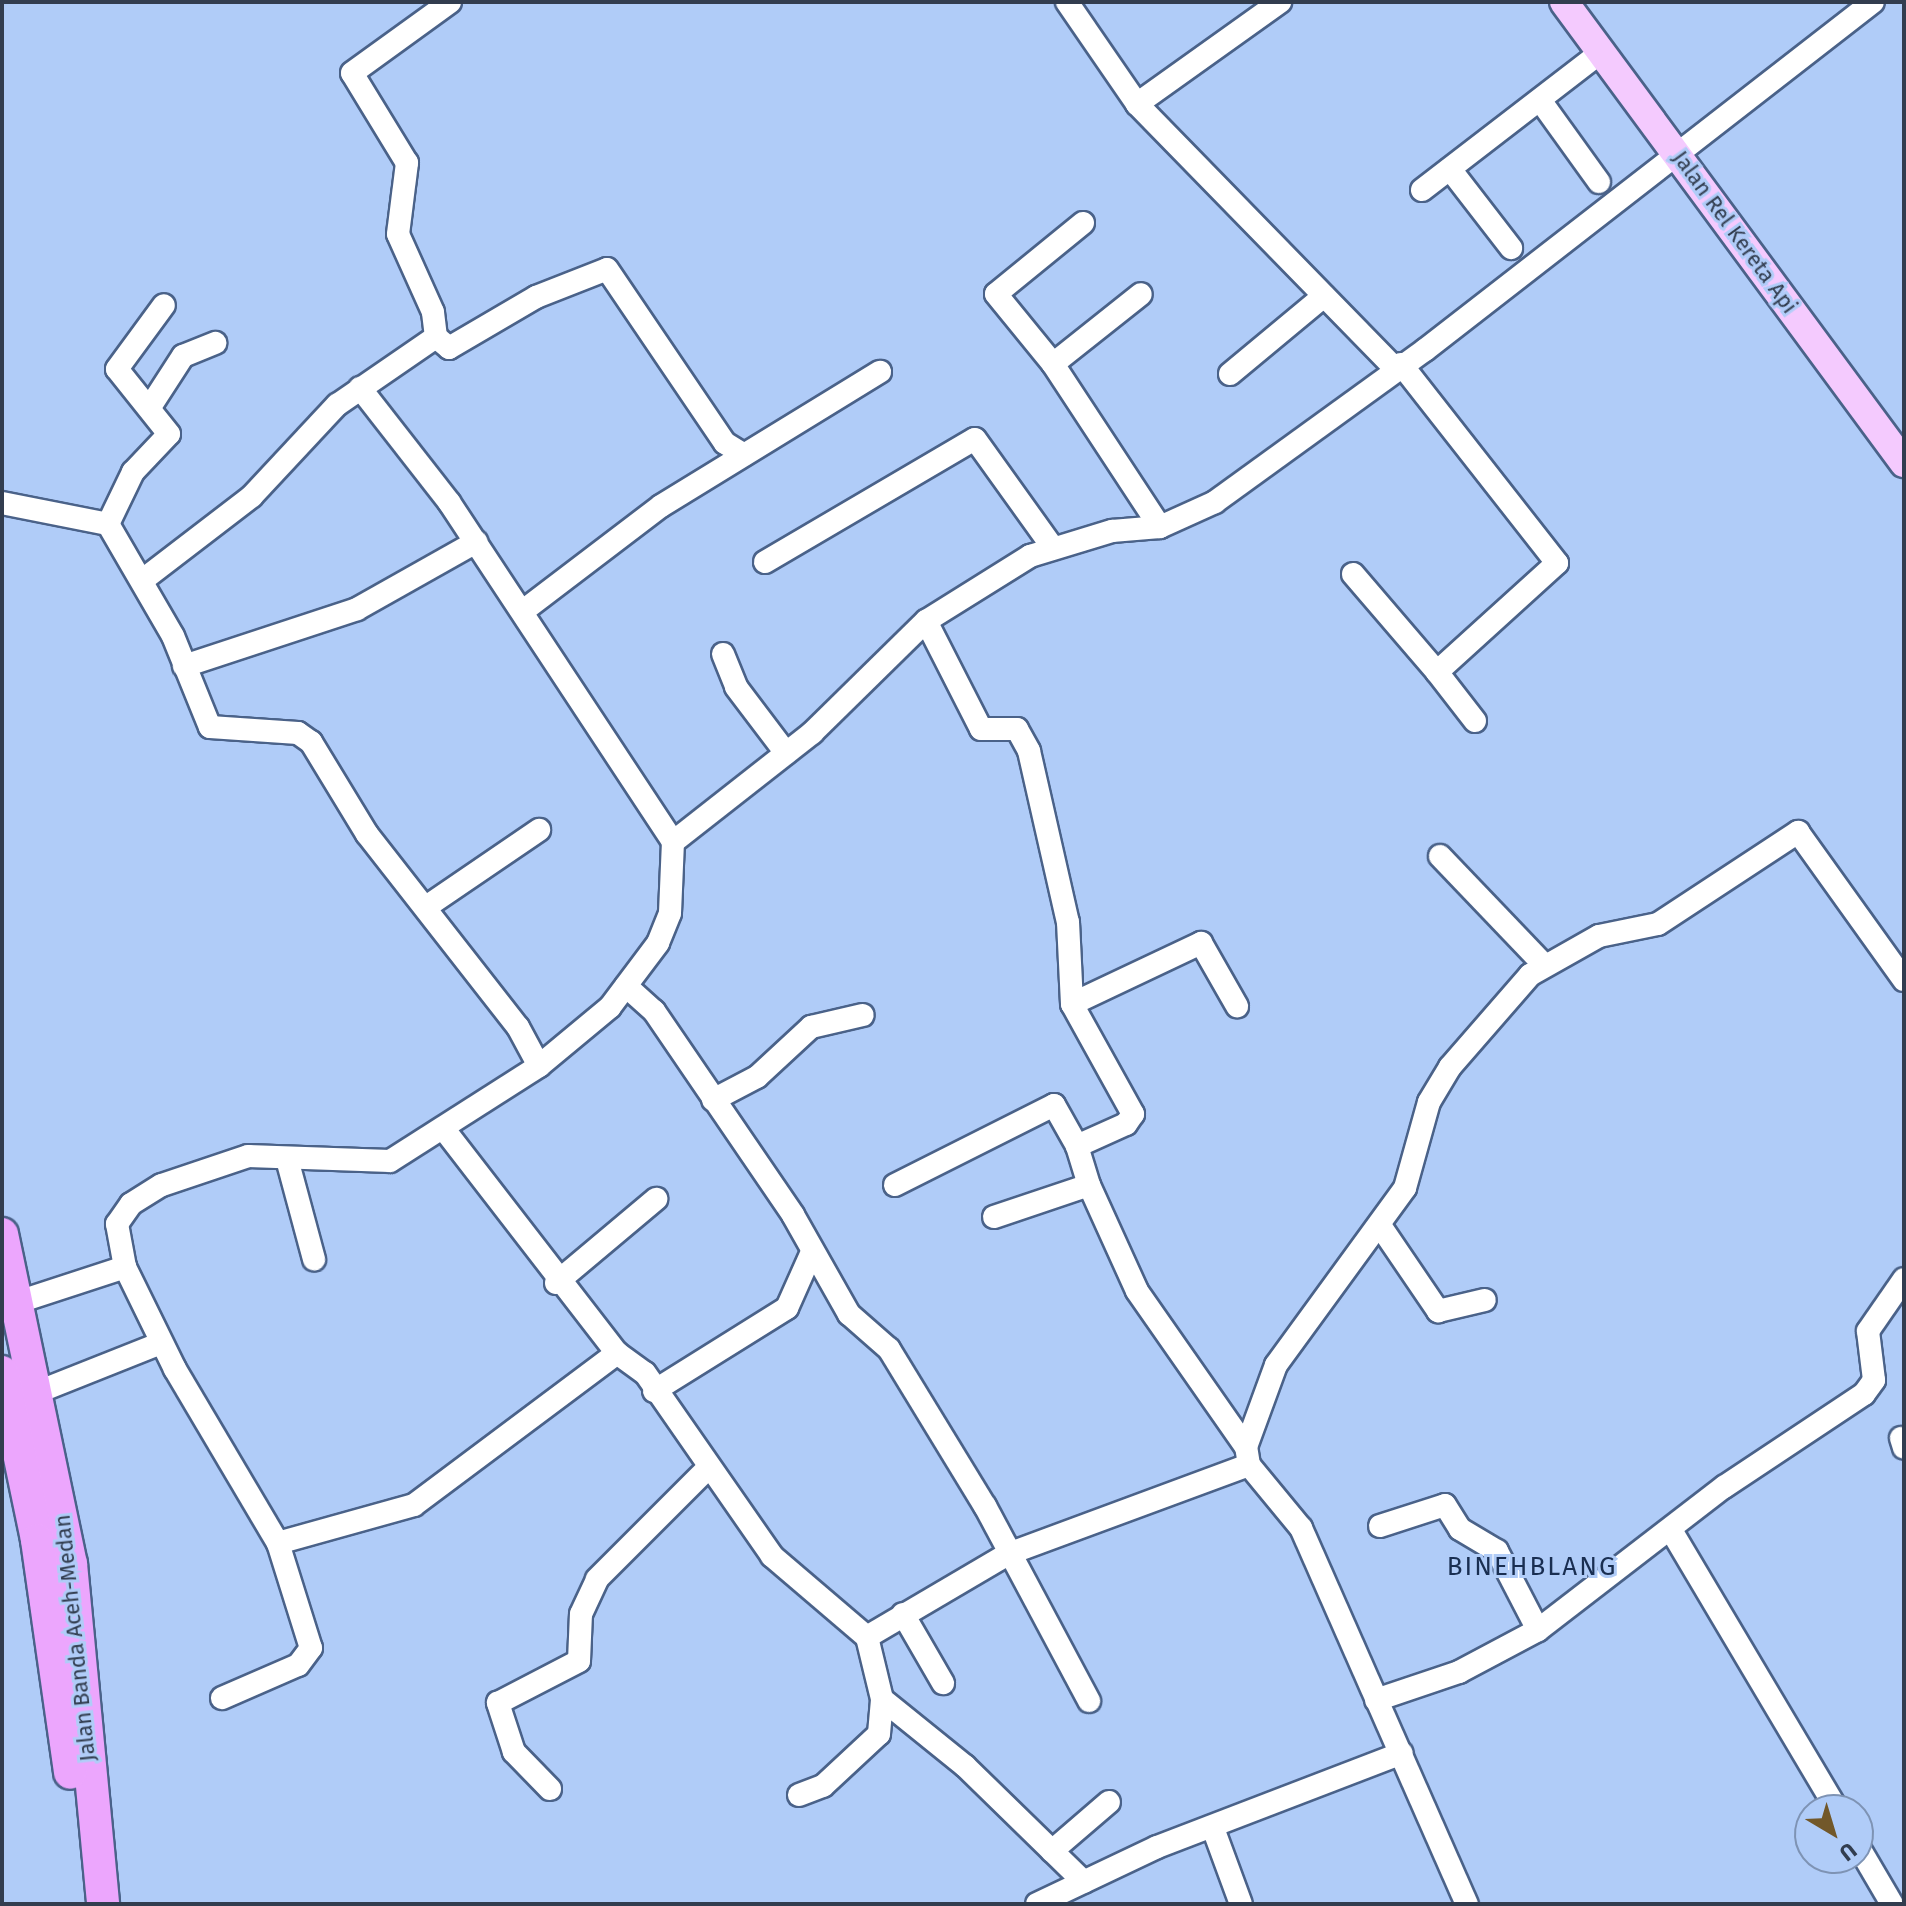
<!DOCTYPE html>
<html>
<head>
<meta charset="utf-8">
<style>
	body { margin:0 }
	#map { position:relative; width:1906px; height:1906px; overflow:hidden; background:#b0ccf8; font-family:"Fira Sans",sans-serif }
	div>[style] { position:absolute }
	.roads { filter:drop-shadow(2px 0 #4a6289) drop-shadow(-2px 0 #4a6289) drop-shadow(0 2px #4a6289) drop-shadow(0 -2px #4a6289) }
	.minor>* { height:22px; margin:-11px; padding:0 11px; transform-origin:11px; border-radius:11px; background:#fff }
	.major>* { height:28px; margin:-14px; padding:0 14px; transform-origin:14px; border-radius:14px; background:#f4cafe }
	.highway>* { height:32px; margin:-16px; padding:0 16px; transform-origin:16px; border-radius:16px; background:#eca6fd }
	span { translate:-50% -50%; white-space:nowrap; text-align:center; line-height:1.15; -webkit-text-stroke:6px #b0ccf8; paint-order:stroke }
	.street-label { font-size:22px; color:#323d4f }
	.quarter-label { font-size:26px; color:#192e51; letter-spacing:2px }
	.frame { position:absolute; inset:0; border:4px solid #323d4f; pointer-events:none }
	.north { position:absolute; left:1794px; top:1794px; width:80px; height:80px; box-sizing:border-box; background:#b0ccf8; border:2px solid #7e93b4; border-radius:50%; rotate:142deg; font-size:22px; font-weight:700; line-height:32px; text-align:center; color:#323d4f }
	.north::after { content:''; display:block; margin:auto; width:28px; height:36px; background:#72582a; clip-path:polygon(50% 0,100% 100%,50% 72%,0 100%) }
</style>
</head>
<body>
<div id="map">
	<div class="roads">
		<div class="minor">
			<i style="left:1067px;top:2px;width:124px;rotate:55.5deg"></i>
			<i style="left:1137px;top:104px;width:368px;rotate:45.7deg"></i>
			<i style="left:1540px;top:100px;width:101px;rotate:54.3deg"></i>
			<i style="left:1137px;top:104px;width:176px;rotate:-35.5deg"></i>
			<i style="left:1450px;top:169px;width:100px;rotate:52.3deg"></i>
			<i style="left:1422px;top:190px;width:226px;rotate:-37.6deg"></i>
			<i style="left:1083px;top:223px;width:112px;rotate:140.8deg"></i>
			<i style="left:996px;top:294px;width:90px;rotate:50.8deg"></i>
			<i style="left:1053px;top:364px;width:195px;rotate:56.7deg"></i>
			<i style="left:436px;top:337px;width:17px;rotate:40deg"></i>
			<i style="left:449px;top:348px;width:101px;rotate:-30.4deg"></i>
			<i style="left:536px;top:297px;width:76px;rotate:-21.5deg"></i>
			<i style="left:607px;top:269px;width:210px;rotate:55.9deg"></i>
			<i style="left:725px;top:443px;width:22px;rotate:32deg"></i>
			<i style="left:1053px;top:364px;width:112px;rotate:-38.5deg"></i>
			<i style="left:1230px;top:374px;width:122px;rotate:-39.7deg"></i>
			<i style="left:360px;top:388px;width:145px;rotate:52deg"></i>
			<i style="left:449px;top:502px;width:407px;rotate:56.6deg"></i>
			<i style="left:150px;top:407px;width:61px;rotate:-57.1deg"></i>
			<i style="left:183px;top:356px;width:35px;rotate:-22deg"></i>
			<i style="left:2px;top:503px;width:108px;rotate:11.2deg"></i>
			<i style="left:108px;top:524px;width:129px;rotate:59.9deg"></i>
			<i style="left:173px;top:636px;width:98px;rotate:67.9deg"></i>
			<i style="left:210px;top:727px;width:88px;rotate:3.9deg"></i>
			<i style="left:298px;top:733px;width:16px;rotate:35deg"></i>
			<i style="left:311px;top:742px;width:108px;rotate:58.7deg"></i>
			<i style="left:367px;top:834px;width:245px;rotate:52deg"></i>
			<i style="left:518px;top:1027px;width:44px;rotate:61.7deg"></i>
			<i style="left:108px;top:524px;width:58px;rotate:-64.3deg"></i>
			<i style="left:133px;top:472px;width:52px;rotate:-46.5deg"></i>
			<i style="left:169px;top:434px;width:83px;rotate:-128.7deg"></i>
			<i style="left:117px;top:369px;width:79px;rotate:-53.7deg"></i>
			<i style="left:765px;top:562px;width:243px;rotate:-30.4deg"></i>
			<i style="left:975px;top:439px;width:134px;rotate:54.4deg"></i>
			<i style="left:1353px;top:574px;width:129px;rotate:49.4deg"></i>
			<i style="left:1437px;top:672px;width:162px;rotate:-42.2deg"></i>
			<i style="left:1557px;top:563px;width:253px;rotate:-128.1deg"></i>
			<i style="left:144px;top:579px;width:136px;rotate:-37.5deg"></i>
			<i style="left:252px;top:496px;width:125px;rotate:-47deg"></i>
			<i style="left:337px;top:405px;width:120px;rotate:-34.5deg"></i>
			<i style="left:436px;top:337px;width:25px;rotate:-97deg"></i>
			<i style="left:433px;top:312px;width:85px;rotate:-114.2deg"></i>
			<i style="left:398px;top:234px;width:72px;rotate:-82.8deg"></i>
			<i style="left:407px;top:163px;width:105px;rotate:-121.4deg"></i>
			<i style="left:352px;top:73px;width:121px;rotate:-35.9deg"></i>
			<i style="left:523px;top:611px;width:173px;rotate:-37.3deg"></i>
			<i style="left:661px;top:506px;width:257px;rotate:-31.5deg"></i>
			<i style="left:926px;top:621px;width:121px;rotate:63deg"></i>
			<i style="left:981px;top:729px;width:36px"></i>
			<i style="left:1017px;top:729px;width:25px;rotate:61deg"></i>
			<i style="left:1029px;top:751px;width:175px;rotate:77.2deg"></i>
			<i style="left:1068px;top:922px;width:82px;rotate:87.2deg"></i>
			<i style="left:1072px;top:1004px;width:126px;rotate:61deg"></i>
			<i style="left:1133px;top:1114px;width:12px;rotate:125deg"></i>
			<i style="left:1126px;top:1124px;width:54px;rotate:155.8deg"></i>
			<i style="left:1077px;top:1146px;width:41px;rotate:72.9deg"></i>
			<i style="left:1089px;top:1185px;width:116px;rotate:65.6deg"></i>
			<i style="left:1137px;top:1291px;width:190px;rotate:55.1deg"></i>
			<i style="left:723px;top:654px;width:35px;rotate:68deg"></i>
			<i style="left:736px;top:687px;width:83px;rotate:52.9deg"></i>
			<i style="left:184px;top:666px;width:182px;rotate:-18.2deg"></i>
			<i style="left:357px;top:609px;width:137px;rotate:-29.4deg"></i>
			<i style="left:1437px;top:672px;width:62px;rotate:52.2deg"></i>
			<i style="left:1440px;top:856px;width:151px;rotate:46.3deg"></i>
			<i style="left:426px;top:907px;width:137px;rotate:-34.3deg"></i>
			<i style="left:626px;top:986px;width:38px;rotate:42deg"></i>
			<i style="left:654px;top:1011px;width:247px;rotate:55.7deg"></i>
			<i style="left:793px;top:1215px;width:114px;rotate:60.5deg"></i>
			<i style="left:849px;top:1314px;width:53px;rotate:41.2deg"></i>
			<i style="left:889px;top:1349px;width:184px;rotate:58.6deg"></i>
			<i style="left:985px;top:1506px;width:221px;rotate:61.9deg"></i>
			<i style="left:1072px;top:1004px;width:143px;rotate:-25.3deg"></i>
			<i style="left:1201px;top:943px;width:73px;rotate:60.3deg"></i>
			<i style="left:713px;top:1100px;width:50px;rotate:-27.6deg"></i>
			<i style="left:757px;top:1077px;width:74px;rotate:-42.8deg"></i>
			<i style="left:811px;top:1027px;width:53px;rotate:-13deg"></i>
			<i style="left:443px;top:1128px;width:284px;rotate:52.3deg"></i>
			<i style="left:287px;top:1159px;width:104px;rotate:74.9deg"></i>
			<i style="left:895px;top:1185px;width:178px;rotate:-26.7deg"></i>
			<i style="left:1054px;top:1105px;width:47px;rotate:60.7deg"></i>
			<i style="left:994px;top:1217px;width:100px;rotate:-18.6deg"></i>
			<i style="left:1381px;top:1227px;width:102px;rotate:55.8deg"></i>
			<i style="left:1438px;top:1311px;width:48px;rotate:-13.2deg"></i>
			<i style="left:125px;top:1267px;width:114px;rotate:63.9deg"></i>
			<i style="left:175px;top:1369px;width:202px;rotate:59.4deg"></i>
			<i style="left:278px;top:1543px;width:110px;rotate:72.6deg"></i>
			<i style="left:311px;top:1648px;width:21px;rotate:127deg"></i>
			<i style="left:298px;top:1665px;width:83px;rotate:156.5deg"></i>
			<i style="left:556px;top:1283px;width:131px;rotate:-40deg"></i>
			<i style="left:15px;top:1303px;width:116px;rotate:-18.1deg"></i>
			<i style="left:125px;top:1267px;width:44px;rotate:-100.5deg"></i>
			<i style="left:117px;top:1224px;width:24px;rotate:-55deg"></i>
			<i style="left:131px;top:1204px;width:36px;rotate:-32deg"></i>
			<i style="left:162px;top:1185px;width:91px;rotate:-18.6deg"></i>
			<i style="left:248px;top:1156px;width:142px;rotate:2deg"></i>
			<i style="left:390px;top:1161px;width:177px;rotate:-32.5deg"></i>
			<i style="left:539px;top:1066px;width:92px;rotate:-39.7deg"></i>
			<i style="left:610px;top:1007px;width:80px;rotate:-53.1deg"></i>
			<i style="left:658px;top:943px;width:32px;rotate:-68deg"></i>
			<i style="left:670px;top:913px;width:71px;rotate:-87.6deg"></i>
			<i style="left:673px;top:842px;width:177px;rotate:-38.1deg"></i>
			<i style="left:812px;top:733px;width:160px;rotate:-44.5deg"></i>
			<i style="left:926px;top:621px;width:123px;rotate:-32deg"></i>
			<i style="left:1030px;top:556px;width:86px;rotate:-17deg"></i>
			<i style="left:1112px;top:531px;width:48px;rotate:-4.8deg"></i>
			<i style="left:1160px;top:527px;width:60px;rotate:-24.4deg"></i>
			<i style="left:1215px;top:502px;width:259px;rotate:-35.9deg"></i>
			<i style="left:1425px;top:350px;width:567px;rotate:-37.84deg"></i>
			<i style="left:654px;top:1391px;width:157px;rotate:-32deg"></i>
			<i style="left:787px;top:1308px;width:59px;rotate:-66deg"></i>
			<i style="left:38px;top:1392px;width:132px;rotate:-21.7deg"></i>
			<i style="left:1901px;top:1438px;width:10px;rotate:73deg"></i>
			<i style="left:1249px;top:1465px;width:18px;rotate:-99deg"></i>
			<i style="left:1246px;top:1447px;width:87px;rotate:-69.9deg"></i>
			<i style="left:1276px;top:1365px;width:219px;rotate:-53.9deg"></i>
			<i style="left:1405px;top:1188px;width:89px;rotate:-74.4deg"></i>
			<i style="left:1429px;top:1102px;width:41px;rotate:-59deg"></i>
			<i style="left:1450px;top:1067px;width:122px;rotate:-49deg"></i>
			<i style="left:1530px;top:975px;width:79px;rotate:-29.5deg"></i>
			<i style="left:1599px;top:936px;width:60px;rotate:-11.5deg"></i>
			<i style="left:1658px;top:924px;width:168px;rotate:-33.3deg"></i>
			<i style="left:1798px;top:832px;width:182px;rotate:54.4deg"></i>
			<i style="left:1380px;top:1526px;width:68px;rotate:-17.9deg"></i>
			<i style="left:1445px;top:1505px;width:28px;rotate:58deg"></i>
			<i style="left:1460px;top:1529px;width:43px;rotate:30.7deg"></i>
			<i style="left:1497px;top:1551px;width:89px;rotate:62.6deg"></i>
			<i style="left:1671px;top:1530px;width:326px;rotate:59.3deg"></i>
			<i style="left:278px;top:1543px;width:141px;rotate:-15.6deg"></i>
			<i style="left:414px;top:1505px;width:254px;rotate:-36.8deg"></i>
			<i style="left:617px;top:1353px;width:34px;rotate:36deg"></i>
			<i style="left:645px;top:1373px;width:223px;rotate:55.2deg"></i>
			<i style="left:772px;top:1556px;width:125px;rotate:40.5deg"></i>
			<i style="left:903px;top:1614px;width:80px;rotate:59.9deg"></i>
			<i style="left:882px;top:1699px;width:107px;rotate:38.9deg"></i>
			<i style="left:965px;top:1766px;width:166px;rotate:44.3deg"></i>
			<i style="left:1376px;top:1700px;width:88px;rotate:-18.6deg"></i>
			<i style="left:1459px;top:1672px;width:89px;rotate:-28deg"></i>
			<i style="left:1538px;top:1630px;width:235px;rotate:-37.6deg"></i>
			<i style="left:1724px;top:1487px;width:168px;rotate:-33.6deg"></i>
			<i style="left:1864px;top:1394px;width:17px;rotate:-54deg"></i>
			<i style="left:1874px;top:1380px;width:49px;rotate:-97deg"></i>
			<i style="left:1868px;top:1331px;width:63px;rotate:-55.3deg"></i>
			<i style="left:550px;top:1789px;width:52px;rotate:-134.2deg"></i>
			<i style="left:514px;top:1752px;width:52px;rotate:-108.1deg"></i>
			<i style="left:498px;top:1703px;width:91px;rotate:-27.4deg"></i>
			<i style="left:579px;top:1661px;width:47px;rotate:-87.6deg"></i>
			<i style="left:581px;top:1614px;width:38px;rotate:-65deg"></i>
			<i style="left:597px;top:1579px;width:158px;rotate:-45deg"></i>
			<i style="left:799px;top:1795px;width:26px;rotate:-21deg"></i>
			<i style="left:823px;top:1786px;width:76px;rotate:-42.9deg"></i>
			<i style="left:879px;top:1734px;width:35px;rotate:-85deg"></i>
			<i style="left:882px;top:1699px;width:64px;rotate:-103.6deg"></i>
			<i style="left:867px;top:1637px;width:164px;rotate:-30.5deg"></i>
			<i style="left:1008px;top:1554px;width:257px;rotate:-20.3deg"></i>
			<i style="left:1249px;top:1465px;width:82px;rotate:50.5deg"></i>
			<i style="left:1301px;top:1528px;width:411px;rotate:66.2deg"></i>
			<i style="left:1213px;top:1828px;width:81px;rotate:69.8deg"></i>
			<i style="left:1858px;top:1846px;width:67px;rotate:59.6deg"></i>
			<i style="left:1052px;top:1851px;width:75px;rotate:-40.7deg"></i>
			<i style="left:1037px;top:1904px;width:133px;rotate:-25.4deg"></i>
			<i style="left:1157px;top:1847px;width:262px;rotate:-21deg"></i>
		</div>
		<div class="major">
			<i style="left:1564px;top:2px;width:573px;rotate:53.59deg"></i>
		</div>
		<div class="highway">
			<i style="left:2px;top:1234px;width:337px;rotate:78.2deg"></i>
			<i style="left:71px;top:1564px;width:342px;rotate:84.6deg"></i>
			<i style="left:2px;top:1372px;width:172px;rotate:78.2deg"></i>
			<i style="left:37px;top:1540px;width:235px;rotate:81.9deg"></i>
		</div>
	</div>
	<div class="street-label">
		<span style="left:1735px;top:232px;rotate:54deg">Jalan Rel Kereta Api</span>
		<span style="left:75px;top:1638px;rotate:-96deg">Jalan Banda Aceh-Medan</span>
	</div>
	<div class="quarter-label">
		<span style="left:1532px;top:1567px">BINEHBLANG</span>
	</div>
	<div class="frame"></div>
	<div class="north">U</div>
</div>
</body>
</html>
